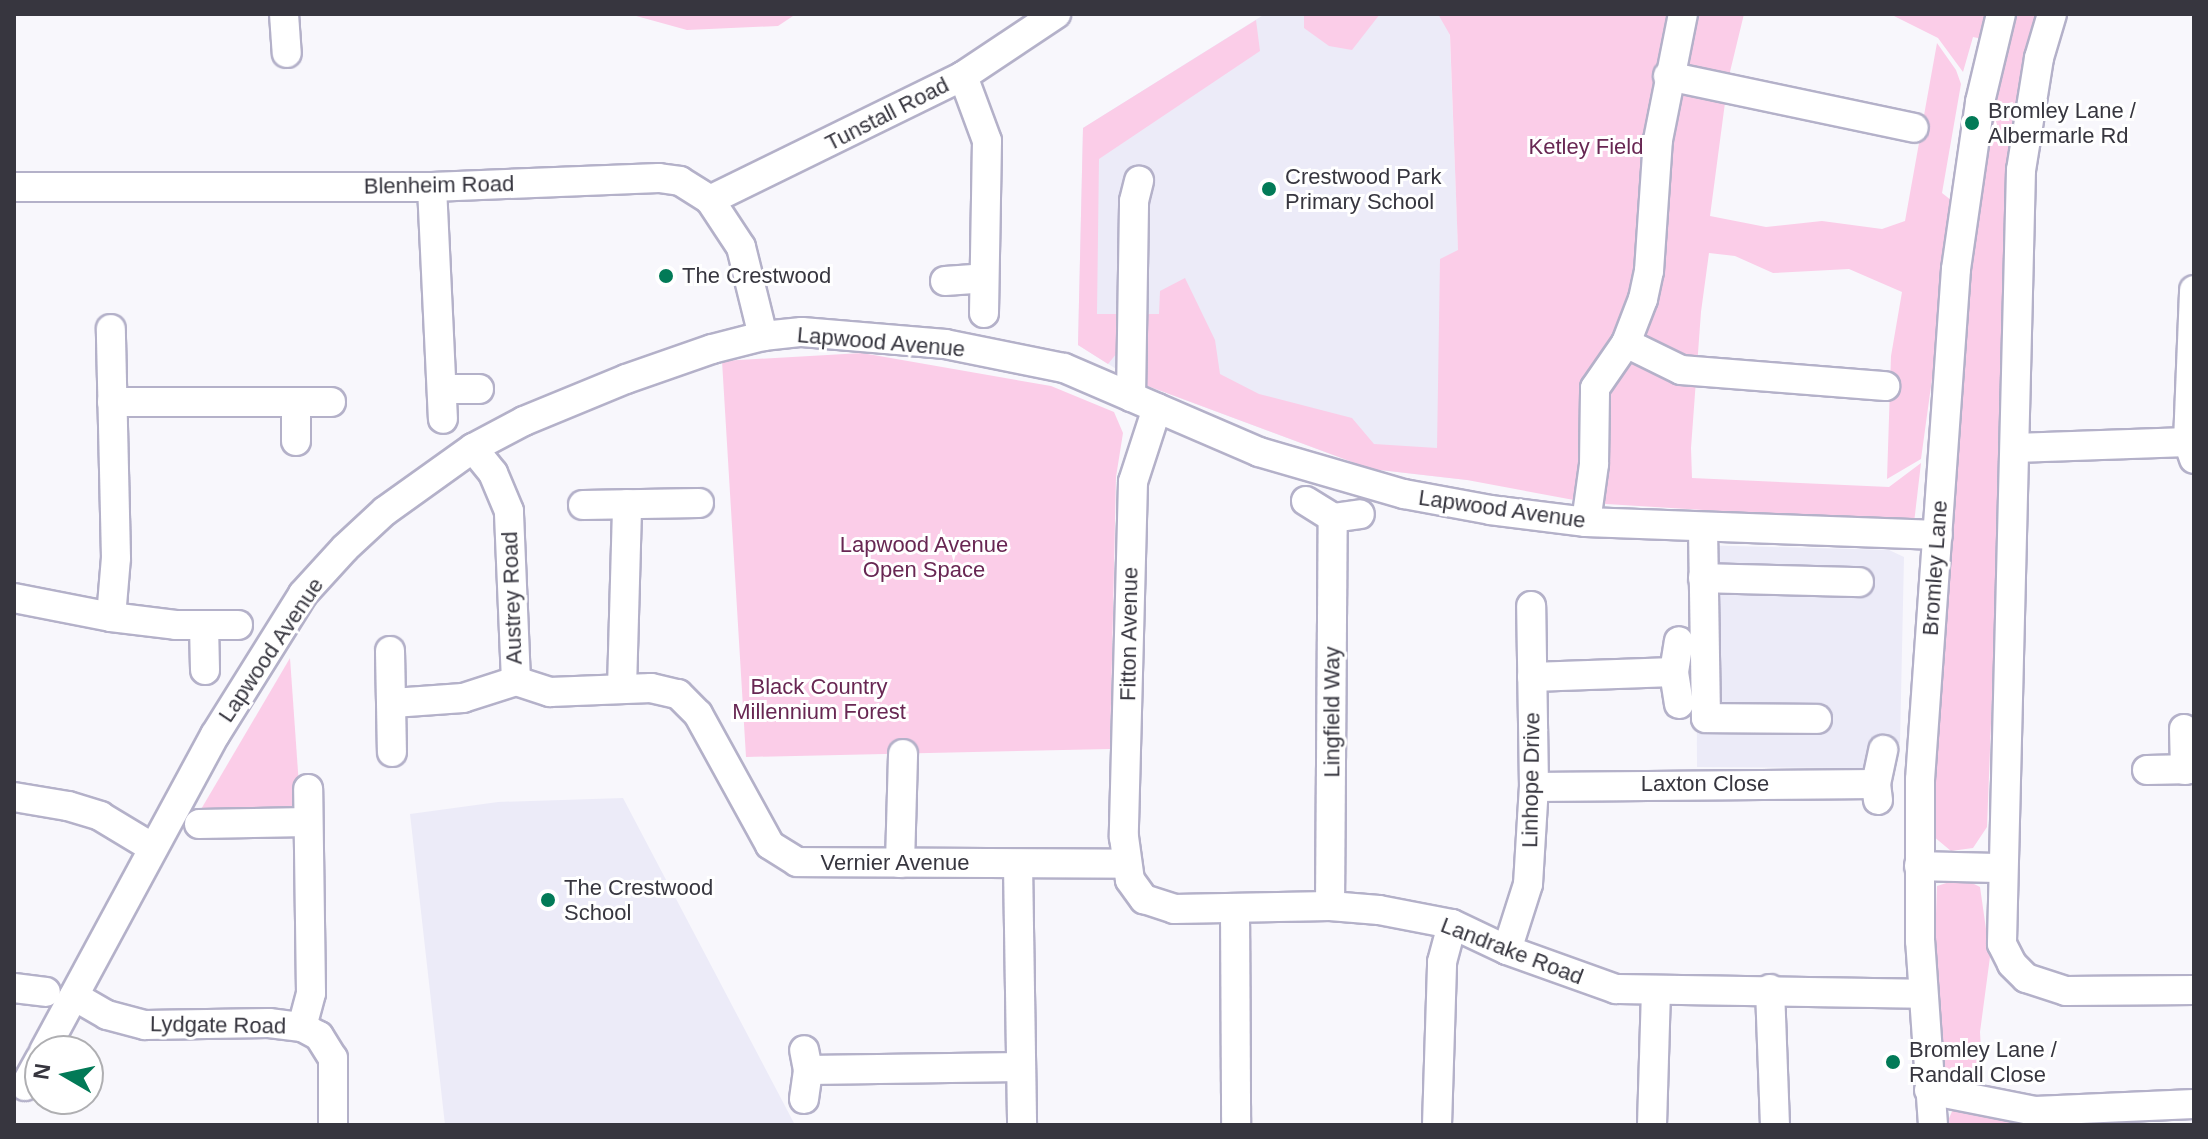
<!DOCTYPE html>
<html>
<head>
<meta charset="utf-8">
<style>
	body { margin:0 }
	#map { position:relative; width:2208px; height:1139px; overflow:hidden; background:#f8f7fc; font-family:Helvetica,sans-serif }
	div>[style] { position:absolute }
	.built>* { inset:0; background:#ecebf8 }
	.green>* { inset:0; background:#fbcde8 }
	.roads { filter:drop-shadow(2px 0 #b4b1c9) drop-shadow(-2px 0 #b4b1c9) drop-shadow(0 2px #b4b1c9) drop-shadow(0 -2px #b4b1c9) }
	.minor>* { height:28px; margin:-14px; padding:0 14px; transform-origin:14px; border-radius:14px; background:#fff }
	.dots>* { width:22px; height:22px; translate:-50% -50%; box-sizing:border-box; border:4px solid #fff; border-radius:50% }
	span { translate:-50% -50%; white-space:nowrap; text-align:center; line-height:1.15; -webkit-text-stroke:6px #fff; paint-order:stroke }
	.poi-label { font-size:22px; color:#37363f }
	.left { translate:0 -50%; text-align:left }
	.street-label { font-size:22px; color:#37363f }
	.park-label { font-size:22px; color:#682753 }
	.frame { position:absolute; inset:0; border:16px solid #37363f; pointer-events:none }
	.north { position:absolute; left:24px; top:1035px; width:80px; height:80px; box-sizing:border-box; background:#fff; border:2px solid #afafb2; border-radius:50%; rotate:279deg; font-size:22px; font-weight:700; line-height:32px; text-align:center; color:#37363f }
	.north::after { content:''; display:block; margin:auto; width:28px; height:36px; background:#027a57; clip-path:polygon(50% 0,100% 100%,50% 72%,0 100%) }
</style>
</head>
<body>
<div id="map">
	<div class="built">
		<i style="clip-path:polygon(1265px 14px,1449px 14px,1467px 480px,1371px 469px,1137px 382px,1078px 345px,1083px 128px)"></i>
		<i style="clip-path:polygon(1696px 545px,1889px 550px,1904px 557px,1900px 743px,1871px 747px,1866px 768px,1697px 767px)"></i>
		<i style="clip-path:polygon(623px 798px,795px 1125px,445px 1125px,410px 814px,498px 802px)"></i>
	</div>
	<div class="green">
		<i style="clip-path:polygon(629px 14px,796px 14px,778px 26px,687px 30px)"></i>
		<i style="clip-path:polygon(1304px 14px,1380px 14px,1352px 50px,1329px 46px,1304px 28px)"></i>
		<i style="clip-path:polygon(1438px 14px,1744px 14px,1728px 80px,1710px 216px,1766px 227px,1822px 221px,1882px 229px,1905px 221px,1937px 43px,1956px 70px,1961px 84px,1942px 193px,1956px 204px,1921px 459px,1887px 479px,1891px 356px,1902px 292px,1849px 269px,1773px 273px,1735px 256px,1709px 253px,1701px 312px,1691px 448px,1692px 478px,1889px 487px,1921px 463px,1914px 523px,1590px 503px,1467px 480px,1371px 469px,1137px 382px,1143px 360px,1117px 353px,1108px 364px,1078px 345px,1083px 128px,1256px 20px,1260px 51px,1099px 159px,1097px 314px,1159px 314px,1160px 291px,1185px 278px,1215px 340px,1220px 374px,1259px 394px,1352px 418px,1374px 444px,1437px 448px,1440px 259px,1458px 250px,1450px 35px)"></i>
		<i style="clip-path:polygon(1890px 14px,1995px 14px,1987px 40px,1973px 37px,1963px 72px,1938px 38px)"></i>
		<i style="clip-path:polygon(2015px 14px,2041px 14px,1999px 516px,1987px 827px,1973px 848px,1951px 851px,1933px 836px,1939px 673px,1954px 523px,1971px 258px,1985px 157px)"></i>
		<i style="clip-path:polygon(862px 353px,1051px 386px,1114px 412px,1123px 433px,1116px 477px,1110px 749px,746px 757px,722px 361px)"></i>
		<i style="clip-path:polygon(290px 658px,300px 800px,289px 813px,200px 811px)"></i>
		<i style="clip-path:polygon(1962px 878px,1980px 887px,1990px 957px,1980px 1032px,1983px 1086px,1942px 1067px,1934px 970px,1937px 886px)"></i>
		<i style="clip-path:polygon(1954px 1107px,2010px 1121px,2012px 1125px,1946px 1125px)"></i>
	</div>
	<div class="roads">
		<div class="minor">
			<i style="left:284px;top:14px;width:39px;rotate:86deg"></i>
			<i style="left:2052px;top:14px;width:46px;rotate:106.5deg"></i>
			<i style="left:2039px;top:58px;width:113px;rotate:99.1deg"></i>
			<i style="left:2021px;top:170px;width:774px;rotate:91.41deg"></i>
			<i style="left:2002px;top:944px;width:22px;rotate:63deg"></i>
			<i style="left:2012px;top:964px;width:20px;rotate:45deg"></i>
			<i style="left:2026px;top:978px;width:42px;rotate:18deg"></i>
			<i style="left:2066px;top:991px;width:128px;rotate:-0.4deg"></i>
			<i style="left:963px;top:76px;width:69px;rotate:69.7deg"></i>
			<i style="left:987px;top:141px;width:172px;rotate:91deg"></i>
			<i style="left:1668px;top:76px;width:251px;rotate:11.9deg"></i>
			<i style="left:14px;top:187px;width:418px"></i>
			<i style="left:432px;top:187px;width:227px;rotate:-2.3deg"></i>
			<i style="left:659px;top:178px;width:21px;rotate:8deg"></i>
			<i style="left:680px;top:181px;width:36px;rotate:32deg"></i>
			<i style="left:710px;top:200px;width:56px;rotate:56.6deg"></i>
			<i style="left:741px;top:247px;width:92px;rotate:76.1deg"></i>
			<i style="left:432px;top:187px;width:232px;rotate:87.3deg"></i>
			<i style="left:710px;top:200px;width:282px;rotate:-26.1deg"></i>
			<i style="left:963px;top:76px;width:112px;rotate:-33.7deg"></i>
			<i style="left:945px;top:281px;width:39px;rotate:-4deg"></i>
			<i style="left:1626px;top:343px;width:61px;rotate:26.1deg"></i>
			<i style="left:1681px;top:370px;width:205px;rotate:4.5deg"></i>
			<i style="left:442px;top:389px;width:37px"></i>
			<i style="left:1131px;top:397px;width:196px;rotate:-89.1deg"></i>
			<i style="left:1134px;top:201px;width:21px;rotate:-76deg"></i>
			<i style="left:112px;top:402px;width:219px"></i>
			<i style="left:296px;top:402px;width:39px;rotate:90deg"></i>
			<i style="left:1157px;top:408px;width:78px;rotate:108deg"></i>
			<i style="left:1133px;top:482px;width:355px;rotate:91.5deg"></i>
			<i style="left:1124px;top:837px;width:43px;rotate:82.1deg"></i>
			<i style="left:1130px;top:880px;width:24px;rotate:54deg"></i>
			<i style="left:1144px;top:899px;width:32px;rotate:18deg"></i>
			<i style="left:1174px;top:909px;width:156px;rotate:-1.1deg"></i>
			<i style="left:1330px;top:906px;width:49px;rotate:4.7deg"></i>
			<i style="left:1379px;top:910px;width:74px;rotate:10.9deg"></i>
			<i style="left:1452px;top:924px;width:61px;rotate:25.3deg"></i>
			<i style="left:1507px;top:950px;width:116px;rotate:19.7deg"></i>
			<i style="left:1616px;top:989px;width:306px;rotate:0.9deg"></i>
			<i style="left:2015px;top:448px;width:173px;rotate:-2deg"></i>
			<i style="left:2194px;top:459px;width:18px;rotate:-109deg"></i>
			<i style="left:2188px;top:442px;width:152px;rotate:-87.7deg"></i>
			<i style="left:1306px;top:501px;width:32px;rotate:32deg"></i>
			<i style="left:1333px;top:518px;width:27px;rotate:-8deg"></i>
			<i style="left:583px;top:505px;width:116px;rotate:-1deg"></i>
			<i style="left:1586px;top:522px;width:59px;rotate:-82.1deg"></i>
			<i style="left:1594px;top:464px;width:76px;rotate:-89.2deg"></i>
			<i style="left:1595px;top:388px;width:55px;rotate:-55.4deg"></i>
			<i style="left:1626px;top:343px;width:47px;rotate:-68.9deg"></i>
			<i style="left:1643px;top:299px;width:29px;rotate:-78deg"></i>
			<i style="left:1649px;top:271px;width:131px;rotate:-86.1deg"></i>
			<i style="left:1658px;top:140px;width:128px;rotate:-78.8deg"></i>
			<i style="left:1703px;top:528px;width:190px;rotate:89.1deg"></i>
			<i style="left:1706px;top:718px;width:111px;rotate:0.5deg"></i>
			<i style="left:1703px;top:578px;width:156px;rotate:1.5deg"></i>
			<i style="left:14px;top:598px;width:99px;rotate:11.1deg"></i>
			<i style="left:111px;top:617px;width:65px;rotate:7deg"></i>
			<i style="left:176px;top:625px;width:62px"></i>
			<i style="left:111px;top:617px;width:59px;rotate:-85.2deg"></i>
			<i style="left:116px;top:558px;width:229px;rotate:-91.3deg"></i>
			<i style="left:204px;top:625px;width:45px;rotate:88.7deg"></i>
			<i style="left:390px;top:651px;width:101px;rotate:88.9deg"></i>
			<i style="left:1532px;top:677px;width:142px;rotate:-2deg"></i>
			<i style="left:516px;top:681px;width:36px;rotate:18deg"></i>
			<i style="left:550px;top:692px;width:101px;rotate:-2.3deg"></i>
			<i style="left:651px;top:688px;width:28px;rotate:13deg"></i>
			<i style="left:678px;top:694px;width:28px;rotate:45deg"></i>
			<i style="left:698px;top:714px;width:149px;rotate:61.2deg"></i>
			<i style="left:770px;top:845px;width:32px;rotate:32deg"></i>
			<i style="left:797px;top:862px;width:330px;rotate:0.3deg"></i>
			<i style="left:622px;top:688px;width:184px;rotate:-88.4deg"></i>
			<i style="left:393px;top:703px;width:70px;rotate:-4.1deg"></i>
			<i style="left:463px;top:698px;width:56px;rotate:-17.8deg"></i>
			<i style="left:516px;top:681px;width:170px;rotate:-92.4deg"></i>
			<i style="left:509px;top:511px;width:41px;rotate:-112.8deg"></i>
			<i style="left:493px;top:473px;width:32px;rotate:-129deg"></i>
			<i style="left:1679px;top:704px;width:32px;rotate:-99deg"></i>
			<i style="left:1674px;top:672px;width:31px;rotate:-81deg"></i>
			<i style="left:2184px;top:729px;width:41px;rotate:88.6deg"></i>
			<i style="left:2147px;top:770px;width:47px;rotate:-1.2deg"></i>
			<i style="left:1534px;top:787px;width:342px;rotate:-0.5deg"></i>
			<i style="left:14px;top:797px;width:55px;rotate:9.5deg"></i>
			<i style="left:68px;top:806px;width:34px;rotate:17deg"></i>
			<i style="left:100px;top:816px;width:62px;rotate:31.1deg"></i>
			<i style="left:1878px;top:800px;width:16px;rotate:-97deg"></i>
			<i style="left:1876px;top:784px;width:35px;rotate:-78deg"></i>
			<i style="left:199px;top:824px;width:109px;rotate:-1.1deg"></i>
			<i style="left:900px;top:863px;width:109px;rotate:-88.4deg"></i>
			<i style="left:1018px;top:864px;width:261px;rotate:89.1deg"></i>
			<i style="left:1919px;top:866px;width:84px;rotate:1.4deg"></i>
			<i style="left:1330px;top:906px;width:388px;rotate:-89.6deg"></i>
			<i style="left:1235px;top:908px;width:217px;rotate:89.7deg"></i>
			<i style="left:1507px;top:950px;width:69px;rotate:-72.3deg"></i>
			<i style="left:1528px;top:884px;width:97px;rotate:-86.5deg"></i>
			<i style="left:1534px;top:787px;width:181px;rotate:-90.9deg"></i>
			<i style="left:14px;top:988px;width:32px;rotate:7deg"></i>
			<i style="left:1770px;top:989px;width:136px;rotate:87.9deg"></i>
			<i style="left:74px;top:996px;width:38px;rotate:30deg"></i>
			<i style="left:107px;top:1015px;width:39px;rotate:15deg"></i>
			<i style="left:145px;top:1025px;width:124px;rotate:-0.9deg"></i>
			<i style="left:269px;top:1023px;width:33px;rotate:7deg"></i>
			<i style="left:302px;top:1027px;width:19px;rotate:28deg"></i>
			<i style="left:319px;top:1036px;width:26px;rotate:58deg"></i>
			<i style="left:333px;top:1058px;width:67px;rotate:90deg"></i>
			<i style="left:302px;top:1027px;width:35px;rotate:-75deg"></i>
			<i style="left:311px;top:993px;width:204px;rotate:-90.8deg"></i>
			<i style="left:44px;top:1051px;width:359px;rotate:-61.6deg"></i>
			<i style="left:215px;top:735px;width:166px;rotate:-58deg"></i>
			<i style="left:303px;top:594px;width:62px;rotate:-47.6deg"></i>
			<i style="left:345px;top:548px;width:54px;rotate:-42.8deg"></i>
			<i style="left:385px;top:511px;width:108px;rotate:-35.6deg"></i>
			<i style="left:473px;top:448px;width:58px;rotate:-27.9deg"></i>
			<i style="left:524px;top:421px;width:110px;rotate:-22.4deg"></i>
			<i style="left:626px;top:379px;width:91px;rotate:-19.2deg"></i>
			<i style="left:712px;top:349px;width:53px;rotate:-14.3deg"></i>
			<i style="left:763px;top:336px;width:39px;rotate:-6deg"></i>
			<i style="left:802px;top:332px;width:144px;rotate:4.8deg"></i>
			<i style="left:945px;top:344px;width:121px;rotate:11.4deg"></i>
			<i style="left:1064px;top:368px;width:212px;rotate:23.3deg"></i>
			<i style="left:1259px;top:452px;width:151px;rotate:16.2deg"></i>
			<i style="left:1404px;top:494px;width:87px;rotate:10.5deg"></i>
			<i style="left:1490px;top:510px;width:97px;rotate:7.1deg"></i>
			<i style="left:1586px;top:522px;width:352px;rotate:2.1deg"></i>
			<i style="left:808px;top:1070px;width:213px;rotate:-0.8deg"></i>
			<i style="left:25px;top:1086px;width:31px;rotate:-61deg"></i>
			<i style="left:1929px;top:1090px;width:108px;rotate:11.2deg"></i>
			<i style="left:2035px;top:1111px;width:159px;rotate:-2.5deg"></i>
			<i style="left:804px;top:1099px;width:29px;rotate:-82deg"></i>
			<i style="left:808px;top:1070px;width:20px;rotate:-101deg"></i>
			<i style="left:1437px;top:1125px;width:163px;rotate:-88.2deg"></i>
			<i style="left:1442px;top:962px;width:39px;rotate:-75deg"></i>
			<i style="left:1652px;top:1125px;width:135px;rotate:-88.3deg"></i>
			<i style="left:1933px;top:1125px;width:184px;rotate:-94deg"></i>
			<i style="left:1920px;top:941px;width:161px;rotate:-90deg"></i>
			<i style="left:1920px;top:780px;width:512px;rotate:-85.97deg"></i>
			<i style="left:1956px;top:269px;width:169px;rotate:-81.8deg"></i>
			<i style="left:1980px;top:102px;width:90px;rotate:-76.6deg"></i>
		</div>
	</div>
	<div class="dots">
		<i style="left:1972px;top:123px;background:#027a57"></i>
		<i style="left:1269px;top:189px;background:#027a57"></i>
		<i style="left:666px;top:276px;background:#027a57"></i>
		<i style="left:548px;top:900px;background:#027a57"></i>
		<i style="left:1893px;top:1062px;background:#027a57"></i>
	</div>
	<div class="poi-label">
		<span class="left" style="left:1988px;top:123px">Bromley Lane /<br>Albermarle Rd</span>
		<span class="left" style="left:1285px;top:189px">Crestwood Park<br>Primary School</span>
		<span class="left" style="left:682px;top:276px">The Crestwood</span>
		<span class="left" style="left:564px;top:900px">The Crestwood<br>School</span>
		<span class="left" style="left:1909px;top:1062px">Bromley Lane /<br>Randall Close</span>
	</div>
	<div class="street-label">
		<span style="left:887px;top:114px;rotate:-27deg">Tunstall Road</span>
		<span style="left:439px;top:185px;rotate:-1deg">Blenheim Road</span>
		<span style="left:881px;top:342px;rotate:5deg">Lapwood Avenue</span>
		<span style="left:1502px;top:509px;rotate:8deg">Lapwood Avenue</span>
		<span style="left:1935px;top:568px;rotate:-86deg">Bromley Lane</span>
		<span style="left:512px;top:598px;rotate:-92deg">Austrey Road</span>
		<span style="left:1129px;top:634px;rotate:-89deg">Fitton Avenue</span>
		<span style="left:271px;top:650px;rotate:-56deg">Lapwood Avenue</span>
		<span style="left:1332px;top:712px;rotate:-90deg">Lingfield Way</span>
		<span style="left:1531px;top:780px;rotate:-89deg">Linhope Drive</span>
		<span style="left:1705px;top:784px">Laxton Close</span>
		<span style="left:895px;top:863px">Vernier Avenue</span>
		<span style="left:1512px;top:951px;rotate:21deg">Landrake Road</span>
		<span style="left:218px;top:1025px;rotate:1deg">Lydgate Road</span>
	</div>
	<div class="park-label">
		<span style="left:1586px;top:147px">Ketley Field</span>
		<span style="left:924px;top:557px">Lapwood Avenue<br>Open Space</span>
		<span style="left:819px;top:699px">Black Country<br>Millennium Forest</span>
	</div>
	<div class="frame"></div>
	<div class="north">N</div>
</div>
</body>
</html>
